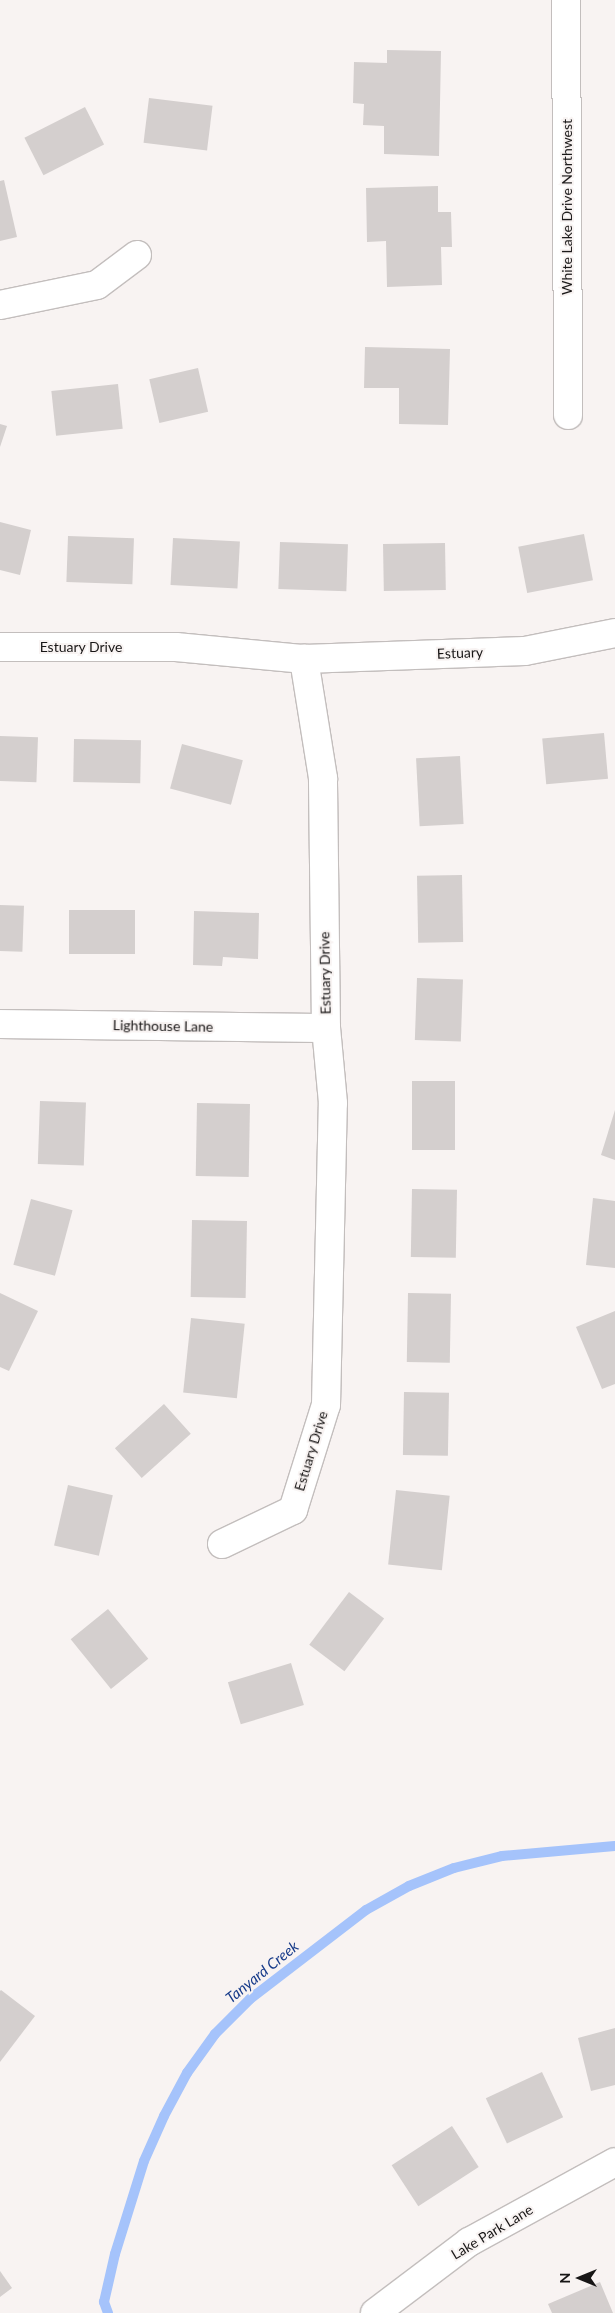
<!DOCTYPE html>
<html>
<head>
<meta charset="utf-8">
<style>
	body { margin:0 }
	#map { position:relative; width:615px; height:2313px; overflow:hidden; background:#f8f3f2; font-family:Lato,sans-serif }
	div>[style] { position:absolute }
	.stream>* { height:10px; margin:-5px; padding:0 5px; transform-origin:5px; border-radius:5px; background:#a5c3fb }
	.building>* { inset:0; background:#d4cfce; transform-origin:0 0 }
	.roads { filter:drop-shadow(1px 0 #c3bebd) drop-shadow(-1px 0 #c3bebd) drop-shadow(0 1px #c3bebd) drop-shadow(0 -1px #c3bebd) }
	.minor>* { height:28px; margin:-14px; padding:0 14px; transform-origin:14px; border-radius:14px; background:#fff }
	span { translate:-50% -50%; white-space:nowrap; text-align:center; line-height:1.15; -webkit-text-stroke:4px #f8f3f2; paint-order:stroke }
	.street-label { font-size:14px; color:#181616 }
	.water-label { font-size:15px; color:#163a89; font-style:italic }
	.north { position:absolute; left:555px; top:2253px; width:50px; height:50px; -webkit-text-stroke:4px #f8f3f2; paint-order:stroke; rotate:270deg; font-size:14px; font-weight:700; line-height:20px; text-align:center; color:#181616 }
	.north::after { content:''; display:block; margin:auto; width:18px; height:22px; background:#181616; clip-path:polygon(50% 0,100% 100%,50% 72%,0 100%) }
</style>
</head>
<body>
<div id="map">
	<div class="stream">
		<i style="left:108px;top:2313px;width:12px;rotate:-110deg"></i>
		<i style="left:104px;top:2302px;width:49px;rotate:-77.1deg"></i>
		<i style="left:115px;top:2254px;width:97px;rotate:-72.7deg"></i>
		<i style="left:144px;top:2161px;width:49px;rotate:-66deg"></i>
		<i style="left:164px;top:2116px;width:49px;rotate:-61.9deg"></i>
		<i style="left:187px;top:2073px;width:48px;rotate:-54.3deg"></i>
		<i style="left:215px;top:2034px;width:49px;rotate:-45deg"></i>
		<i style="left:250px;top:1999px;width:146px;rotate:-37.5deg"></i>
		<i style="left:366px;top:1910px;width:49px;rotate:-29.2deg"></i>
		<i style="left:409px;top:1886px;width:48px;rotate:-21.8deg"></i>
		<i style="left:454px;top:1868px;width:49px;rotate:-14deg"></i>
		<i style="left:502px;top:1856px;width:113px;rotate:-5.1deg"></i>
	</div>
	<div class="building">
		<i style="clip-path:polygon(387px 50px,441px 51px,439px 156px,384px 154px,384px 126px,363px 125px,364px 104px,353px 103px,354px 62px,387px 63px)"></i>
		<i style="left:149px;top:98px;width:64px;height:45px;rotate:7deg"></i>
		<i style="left:85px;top:107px;width:42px;height:68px;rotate:63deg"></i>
		<i style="clip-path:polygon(4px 180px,17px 237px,0 241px,0 181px)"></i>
		<i style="clip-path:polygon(438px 186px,438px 212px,451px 212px,452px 247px,441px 247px,442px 285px,387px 287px,386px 241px,367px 242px,366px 188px)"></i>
		<i style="clip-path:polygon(365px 347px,450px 349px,448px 425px,399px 424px,399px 388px,364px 388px)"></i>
		<i style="left:198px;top:368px;width:45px;height:50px;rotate:77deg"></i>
		<i style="left:118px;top:384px;width:45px;height:67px;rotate:84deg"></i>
		<i style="clip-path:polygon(0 424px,7px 426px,0 447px)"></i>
		<i style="clip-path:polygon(0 522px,31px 530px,20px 575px,0 570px)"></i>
		<i style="left:584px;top:534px;width:47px;height:67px;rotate:79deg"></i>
		<i style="left:68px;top:536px;width:66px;height:46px;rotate:2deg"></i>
		<i style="left:173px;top:538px;width:67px;height:47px;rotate:3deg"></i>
		<i style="left:280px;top:542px;width:68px;height:47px;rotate:2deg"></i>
		<i style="left:445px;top:543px;width:47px;height:62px;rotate:89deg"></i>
		<i style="left:604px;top:733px;width:46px;height:62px;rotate:85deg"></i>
		<i style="left:0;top:736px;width:38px;height:45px;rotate:2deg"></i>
		<i style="left:74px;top:739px;width:67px;height:43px;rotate:1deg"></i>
		<i style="left:182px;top:744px;width:63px;height:46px;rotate:15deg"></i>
		<i style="left:460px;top:756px;width:68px;height:44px;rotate:87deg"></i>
		<i style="left:462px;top:875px;width:67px;height:45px;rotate:89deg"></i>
		<i style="left:0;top:905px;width:24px;height:46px;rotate:2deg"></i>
		<i style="left:69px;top:910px;width:66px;height:44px"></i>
		<i style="clip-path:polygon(194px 911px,259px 913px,258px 959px,223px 957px,222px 966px,193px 965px)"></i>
		<i style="left:417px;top:978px;width:46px;height:62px;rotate:2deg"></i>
		<i style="left:412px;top:1081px;width:43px;height:69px"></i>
		<i style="left:40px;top:1101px;width:46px;height:63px;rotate:2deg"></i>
		<i style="left:197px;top:1103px;width:53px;height:73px;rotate:1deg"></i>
		<i style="clip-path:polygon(615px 1110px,615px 1160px,601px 1155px)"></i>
		<i style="left:412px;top:1189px;width:45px;height:68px;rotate:1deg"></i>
		<i style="clip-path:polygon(593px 1198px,615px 1201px,615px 1268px,586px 1265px)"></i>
		<i style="left:31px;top:1199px;width:43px;height:68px;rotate:15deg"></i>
		<i style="left:192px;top:1220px;width:55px;height:77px;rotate:1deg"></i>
		<i style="clip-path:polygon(0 1293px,38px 1311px,9px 1371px,0 1367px)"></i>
		<i style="left:408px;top:1293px;width:43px;height:69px;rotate:1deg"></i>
		<i style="clip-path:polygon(615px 1311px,615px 1384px,602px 1389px,576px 1327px)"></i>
		<i style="left:191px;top:1318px;width:54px;height:75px;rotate:6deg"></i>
		<i style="left:404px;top:1392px;width:45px;height:63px;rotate:1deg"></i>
		<i style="left:164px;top:1404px;width:40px;height:66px;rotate:48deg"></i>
		<i style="left:68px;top:1485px;width:46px;height:62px;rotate:13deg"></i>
		<i style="left:396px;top:1490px;width:54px;height:75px;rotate:6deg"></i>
		<i style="left:349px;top:1592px;width:44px;height:66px;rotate:37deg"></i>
		<i style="left:108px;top:1609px;width:64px;height:48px;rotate:51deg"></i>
		<i style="left:291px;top:1663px;width:44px;height:66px;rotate:73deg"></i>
		<i style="clip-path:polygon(1px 1990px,35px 2016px,0 2062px,0 1991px)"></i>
		<i style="clip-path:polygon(615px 2028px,615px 2085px,591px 2091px,578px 2038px)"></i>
		<i style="left:542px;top:2072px;width:50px;height:62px;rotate:65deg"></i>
		<i style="left:452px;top:2126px;width:49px;height:72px;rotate:57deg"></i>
		<i style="clip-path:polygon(0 2271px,12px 2288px,0 2297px)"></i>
		<i style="clip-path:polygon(600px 2282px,613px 2313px,552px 2313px,548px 2304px)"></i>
	</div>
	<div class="roads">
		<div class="minor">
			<i style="left:566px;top:0;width:415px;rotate:89.7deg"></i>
			<i style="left:0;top:305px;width:99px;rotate:-11.7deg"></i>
			<i style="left:97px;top:285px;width:50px;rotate:-36.9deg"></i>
			<i style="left:0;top:647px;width:176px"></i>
			<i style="left:176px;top:647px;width:129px;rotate:5.4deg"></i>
			<i style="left:304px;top:659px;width:221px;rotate:-2.1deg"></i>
			<i style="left:525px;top:651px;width:92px;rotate:-11.3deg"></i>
			<i style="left:0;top:1024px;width:326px;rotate:0.7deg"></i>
			<i style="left:222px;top:1544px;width:79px;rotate:-25.6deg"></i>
			<i style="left:293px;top:1510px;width:110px;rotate:-72.6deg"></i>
			<i style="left:326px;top:1405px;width:302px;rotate:-88.7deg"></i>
			<i style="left:333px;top:1103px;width:75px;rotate:-95.3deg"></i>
			<i style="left:326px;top:1028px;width:250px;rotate:-90.7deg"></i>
			<i style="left:323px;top:778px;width:121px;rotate:-99.1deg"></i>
			<i style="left:375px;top:2313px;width:118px;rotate:-37.1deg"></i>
			<i style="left:469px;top:2242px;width:166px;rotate:-28.7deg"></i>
		</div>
	</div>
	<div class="street-label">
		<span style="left:567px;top:207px;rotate:-90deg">White Lake Drive Northwest</span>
		<span style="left:81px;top:647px">Estuary Drive</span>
		<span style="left:460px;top:653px;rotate:-2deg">Estuary</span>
		<span style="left:325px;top:973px;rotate:-91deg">Estuary Drive</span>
		<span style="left:163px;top:1026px;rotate:1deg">Lighthouse Lane</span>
		<span style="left:311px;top:1451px;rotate:-73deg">Estuary Drive</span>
		<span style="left:492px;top:2232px;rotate:-31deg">Lake Park Lane</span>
	</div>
	<div class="water-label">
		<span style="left:262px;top:1972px;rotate:-39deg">Tanyard Creek</span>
	</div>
	<div class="north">N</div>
</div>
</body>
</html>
